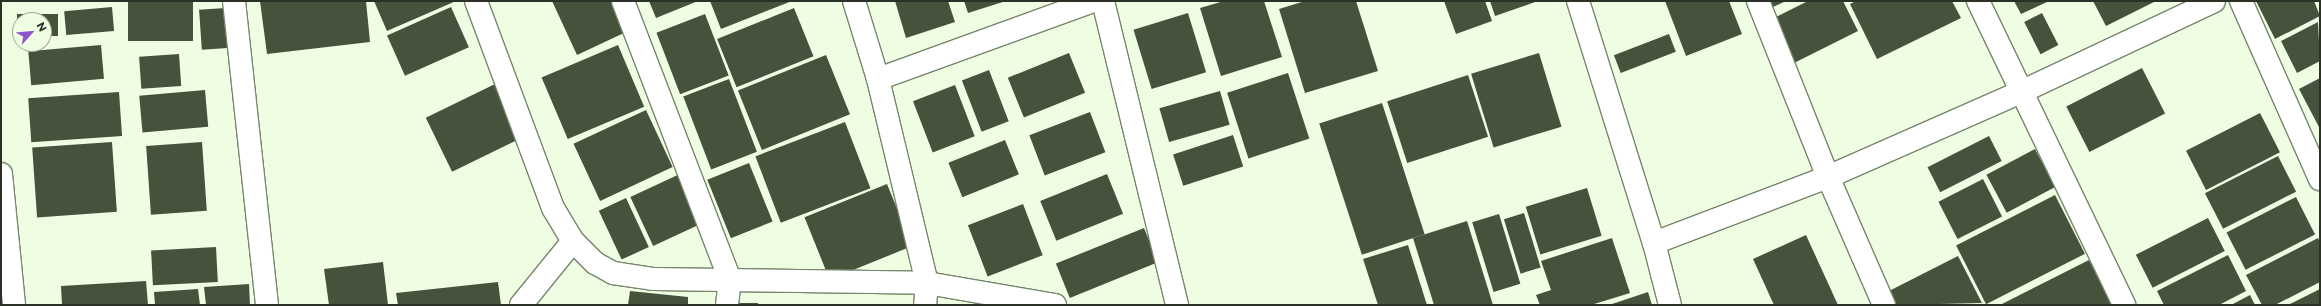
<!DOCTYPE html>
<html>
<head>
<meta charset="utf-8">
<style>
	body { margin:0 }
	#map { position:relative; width:2321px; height:306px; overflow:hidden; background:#effee3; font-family:Montserrat,sans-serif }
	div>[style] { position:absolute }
	.building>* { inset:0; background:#46523c; transform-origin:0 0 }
	.roads { filter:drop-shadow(1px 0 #77856d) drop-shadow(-1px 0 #77856d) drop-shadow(0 1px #77856d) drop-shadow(0 -1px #77856d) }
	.street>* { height:22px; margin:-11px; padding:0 11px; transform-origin:11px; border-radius:11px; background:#fff }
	span { translate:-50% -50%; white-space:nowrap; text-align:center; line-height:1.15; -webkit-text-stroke:4px #effee3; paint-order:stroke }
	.frame { position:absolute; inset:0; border:2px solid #2b3127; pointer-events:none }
	.north { position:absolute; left:12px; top:12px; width:40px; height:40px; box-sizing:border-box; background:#effee3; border:1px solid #a1ac98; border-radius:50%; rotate:63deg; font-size:11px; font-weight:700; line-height:16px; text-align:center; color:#2b3127 }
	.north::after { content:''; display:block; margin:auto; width:14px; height:18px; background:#8d56cd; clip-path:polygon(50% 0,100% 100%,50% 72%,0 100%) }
</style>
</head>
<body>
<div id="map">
	<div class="building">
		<i style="left:128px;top:1px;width:65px;height:40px"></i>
		<i style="clip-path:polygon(260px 1px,366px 1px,370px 42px,267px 54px)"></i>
		<i style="clip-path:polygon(374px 1px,456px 1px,387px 31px)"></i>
		<i style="clip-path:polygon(552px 1px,612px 1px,626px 32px,577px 55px)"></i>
		<i style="clip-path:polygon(649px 1px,698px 1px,656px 18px)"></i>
		<i style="clip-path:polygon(710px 1px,792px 1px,721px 29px)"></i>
		<i style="clip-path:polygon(895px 1px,948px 1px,955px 22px,906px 38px)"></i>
		<i style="clip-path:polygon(964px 1px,1006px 1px,968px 13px)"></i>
		<i style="clip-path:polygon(1224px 1px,1264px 1px,1282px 57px,1221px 76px,1200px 8px)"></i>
		<i style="clip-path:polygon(1305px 1px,1356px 1px,1378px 71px,1305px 93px,1279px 9px)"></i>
		<i style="clip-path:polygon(1444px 1px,1485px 1px,1492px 21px,1456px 34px)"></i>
		<i style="clip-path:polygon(1490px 1px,1538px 1px,1495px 16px)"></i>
		<i style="clip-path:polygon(1665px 1px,1729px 1px,1742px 34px,1686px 56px)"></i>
		<i style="clip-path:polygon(1770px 1px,1786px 1px,1773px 7px)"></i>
		<i style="clip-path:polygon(1808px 1px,1843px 1px,1858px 31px,1792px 64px,1770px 20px)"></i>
		<i style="clip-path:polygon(1856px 1px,1952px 1px,1961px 18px,1877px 59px,1850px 4px)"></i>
		<i style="clip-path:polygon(2014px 1px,2049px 1px,2021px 14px)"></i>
		<i style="clip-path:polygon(2093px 1px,2156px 1px,2106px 26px)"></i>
		<i style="clip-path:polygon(2256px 1px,2314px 1px,2320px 16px,2275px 39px)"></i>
		<i style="left:112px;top:7px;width:24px;height:48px;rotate:85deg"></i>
		<i style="left:451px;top:7px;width:44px;height:70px;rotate:66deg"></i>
		<i style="left:225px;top:8px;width:40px;height:26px;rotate:86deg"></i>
		<i style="left:794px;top:8px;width:52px;height:83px;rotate:68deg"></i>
		<i style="left:1188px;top:13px;width:62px;height:57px;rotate:73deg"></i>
		<i style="left:2042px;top:13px;width:36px;height:20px;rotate:63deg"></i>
		<i style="clip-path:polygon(17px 14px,58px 14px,58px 36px,44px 36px,44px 20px,20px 20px,20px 37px,17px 37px)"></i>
		<i style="left:705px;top:14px;width:66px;height:52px;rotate:69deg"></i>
		<i style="clip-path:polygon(2318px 22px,2320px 61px,2297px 73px,2281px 41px)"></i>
		<i style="left:1669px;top:34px;width:19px;height:59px;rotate:69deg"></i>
		<i style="left:101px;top:45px;width:34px;height:73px;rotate:85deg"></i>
		<i style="left:618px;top:45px;width:67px;height:83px;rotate:67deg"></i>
		<i style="left:1069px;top:53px;width:43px;height:66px;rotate:68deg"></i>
		<i style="left:1539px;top:53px;width:77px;height:71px;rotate:73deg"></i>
		<i style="left:179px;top:54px;width:32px;height:40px;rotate:86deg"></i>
		<i style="left:826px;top:55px;width:64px;height:95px;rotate:68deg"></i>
		<i style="left:2142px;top:68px;width:51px;height:85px;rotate:63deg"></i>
		<i style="left:989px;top:70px;width:55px;height:29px;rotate:69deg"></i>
		<i style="left:1288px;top:73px;width:69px;height:64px;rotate:72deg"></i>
		<i style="left:1468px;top:75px;width:65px;height:85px;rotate:72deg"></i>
		<i style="clip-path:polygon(2320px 78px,2320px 129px,2299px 89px)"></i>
		<i style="left:729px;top:79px;width:78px;height:49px;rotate:69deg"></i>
		<i style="left:495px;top:84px;width:60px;height:77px;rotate:64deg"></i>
		<i style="left:955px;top:85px;width:55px;height:45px;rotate:69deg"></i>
		<i style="left:205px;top:90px;width:37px;height:66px;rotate:85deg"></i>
		<i style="left:1220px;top:91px;width:35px;height:63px;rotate:74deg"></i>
		<i style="left:119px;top:92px;width:44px;height:91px;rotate:86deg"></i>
		<i style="left:1382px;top:103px;width:138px;height:66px;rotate:72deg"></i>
		<i style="left:646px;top:110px;width:63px;height:80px;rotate:65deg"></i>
		<i style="left:1090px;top:112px;width:43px;height:65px;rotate:69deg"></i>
		<i style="left:2260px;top:113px;width:44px;height:83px;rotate:63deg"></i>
		<i style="left:845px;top:122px;width:71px;height:96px;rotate:69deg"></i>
		<i style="left:1233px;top:135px;width:33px;height:63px;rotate:72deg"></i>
		<i style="left:1989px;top:136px;width:28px;height:69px;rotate:63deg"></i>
		<i style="left:1005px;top:140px;width:37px;height:61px;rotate:68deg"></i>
		<i style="left:112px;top:142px;width:70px;height:80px;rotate:86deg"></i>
		<i style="left:202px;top:142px;width:69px;height:56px;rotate:86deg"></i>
		<i style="left:2035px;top:149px;width:43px;height:55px;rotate:62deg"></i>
		<i style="left:2278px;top:156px;width:40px;height:82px;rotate:63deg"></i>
		<i style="left:749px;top:163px;width:63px;height:45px;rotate:68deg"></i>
		<i style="left:682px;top:173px;width:54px;height:57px;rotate:65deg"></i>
		<i style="left:1107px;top:174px;width:43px;height:72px;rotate:68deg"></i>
		<i style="left:1983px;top:179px;width:42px;height:50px;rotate:63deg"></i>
		<i style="left:887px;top:184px;width:67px;height:89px;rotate:68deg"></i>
		<i style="left:1587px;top:188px;width:50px;height:64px;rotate:73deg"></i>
		<i style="left:2055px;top:195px;width:66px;height:111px;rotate:63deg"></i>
		<i style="left:2296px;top:197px;width:42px;height:78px;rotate:63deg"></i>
		<i style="left:626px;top:198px;width:54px;height:30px;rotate:65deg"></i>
		<i style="left:1023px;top:204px;width:55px;height:59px;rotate:69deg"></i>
		<i style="left:1524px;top:213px;width:57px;height:21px;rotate:73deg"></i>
		<i style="left:1499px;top:214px;width:73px;height:28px;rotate:73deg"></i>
		<i style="left:2208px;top:218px;width:37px;height:81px;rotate:63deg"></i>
		<i style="clip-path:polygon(1467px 221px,1493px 305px,1434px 305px,1413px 238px)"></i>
		<i style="left:1144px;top:228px;width:37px;height:95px;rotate:68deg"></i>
		<i style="clip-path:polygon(1806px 235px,1838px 305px,1774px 305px,1753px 259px)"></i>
		<i style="clip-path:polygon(1612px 238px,1630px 293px,1591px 305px,1540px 305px,1536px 295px,1551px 290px,1541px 261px)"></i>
		<i style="clip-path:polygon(2318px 238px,2320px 243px,2320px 282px,2275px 305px,2262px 305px,2246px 275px)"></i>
		<i style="clip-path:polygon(1408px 245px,1427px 305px,1378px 305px,1363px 259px)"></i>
		<i style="left:216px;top:247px;width:35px;height:65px;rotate:87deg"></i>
		<i style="clip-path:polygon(2228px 255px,2246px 291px,2219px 305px,2164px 305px,2157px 291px)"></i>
		<i style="clip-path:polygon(1958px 256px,1982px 303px,1896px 305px,1889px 291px)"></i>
		<i style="clip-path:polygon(2089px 260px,2112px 305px,2000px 305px)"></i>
		<i style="clip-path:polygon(383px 262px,388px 305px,329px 305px,324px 269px)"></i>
		<i style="clip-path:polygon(146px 281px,148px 305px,62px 305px,61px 286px)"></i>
		<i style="clip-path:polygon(498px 282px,501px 305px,398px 305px,396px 293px)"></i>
		<i style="clip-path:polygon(249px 284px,250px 305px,206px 305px,204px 287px)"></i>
		<i style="clip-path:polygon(198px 289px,200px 305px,155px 305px,154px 292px)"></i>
		<i style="clip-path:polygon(2320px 289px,2320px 305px,2288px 305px)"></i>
		<i style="clip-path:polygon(630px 291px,688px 297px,688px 305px,628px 305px)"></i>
		<i style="clip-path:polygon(1648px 292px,1652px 305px,1609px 305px)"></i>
		<i style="clip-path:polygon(2250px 295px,2255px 305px,2231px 305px)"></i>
		<i style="left:734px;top:303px;width:24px;height:2px"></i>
	</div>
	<div class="roads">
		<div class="street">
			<i style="left:234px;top:1px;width:306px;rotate:83.8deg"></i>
			<i style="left:476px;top:1px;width:221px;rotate:69.6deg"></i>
			<i style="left:553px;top:208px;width:39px;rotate:59deg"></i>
			<i style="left:573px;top:241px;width:31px;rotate:45deg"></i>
			<i style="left:595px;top:263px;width:21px;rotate:29deg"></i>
			<i style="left:613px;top:273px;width:40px;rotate:8.5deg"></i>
			<i style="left:653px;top:279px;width:274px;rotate:0.8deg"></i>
			<i style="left:927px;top:283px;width:130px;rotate:9.8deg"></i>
			<i style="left:623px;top:1px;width:299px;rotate:69deg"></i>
			<i style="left:730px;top:280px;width:25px;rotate:97deg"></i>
			<i style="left:854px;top:1px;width:82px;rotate:72.9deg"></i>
			<i style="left:878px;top:79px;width:210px;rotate:76.5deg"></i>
			<i style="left:927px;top:283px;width:22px;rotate:95deg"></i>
			<i style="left:1103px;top:1px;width:313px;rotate:76.3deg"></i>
			<i style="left:1578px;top:1px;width:254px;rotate:72.6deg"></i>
			<i style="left:1654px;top:243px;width:186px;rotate:-20.8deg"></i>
			<i style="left:1828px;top:177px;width:189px;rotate:-111.7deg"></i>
			<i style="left:1978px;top:1px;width:337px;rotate:64.3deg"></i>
			<i style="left:2241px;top:1px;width:195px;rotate:66.1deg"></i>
			<i style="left:878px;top:79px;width:230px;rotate:-19.9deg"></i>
			<i style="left:1px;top:174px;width:132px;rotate:84.3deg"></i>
			<i style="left:1654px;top:243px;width:64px;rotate:75.5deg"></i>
			<i style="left:521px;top:305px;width:82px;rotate:-50.9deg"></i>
			<i style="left:1884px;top:305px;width:140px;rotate:-113.6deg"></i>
			<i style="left:1828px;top:177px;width:213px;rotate:-23.8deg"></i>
			<i style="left:2023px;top:91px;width:211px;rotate:-25.2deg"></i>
		</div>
	</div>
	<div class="frame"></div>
	<div class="north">N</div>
</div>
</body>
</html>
